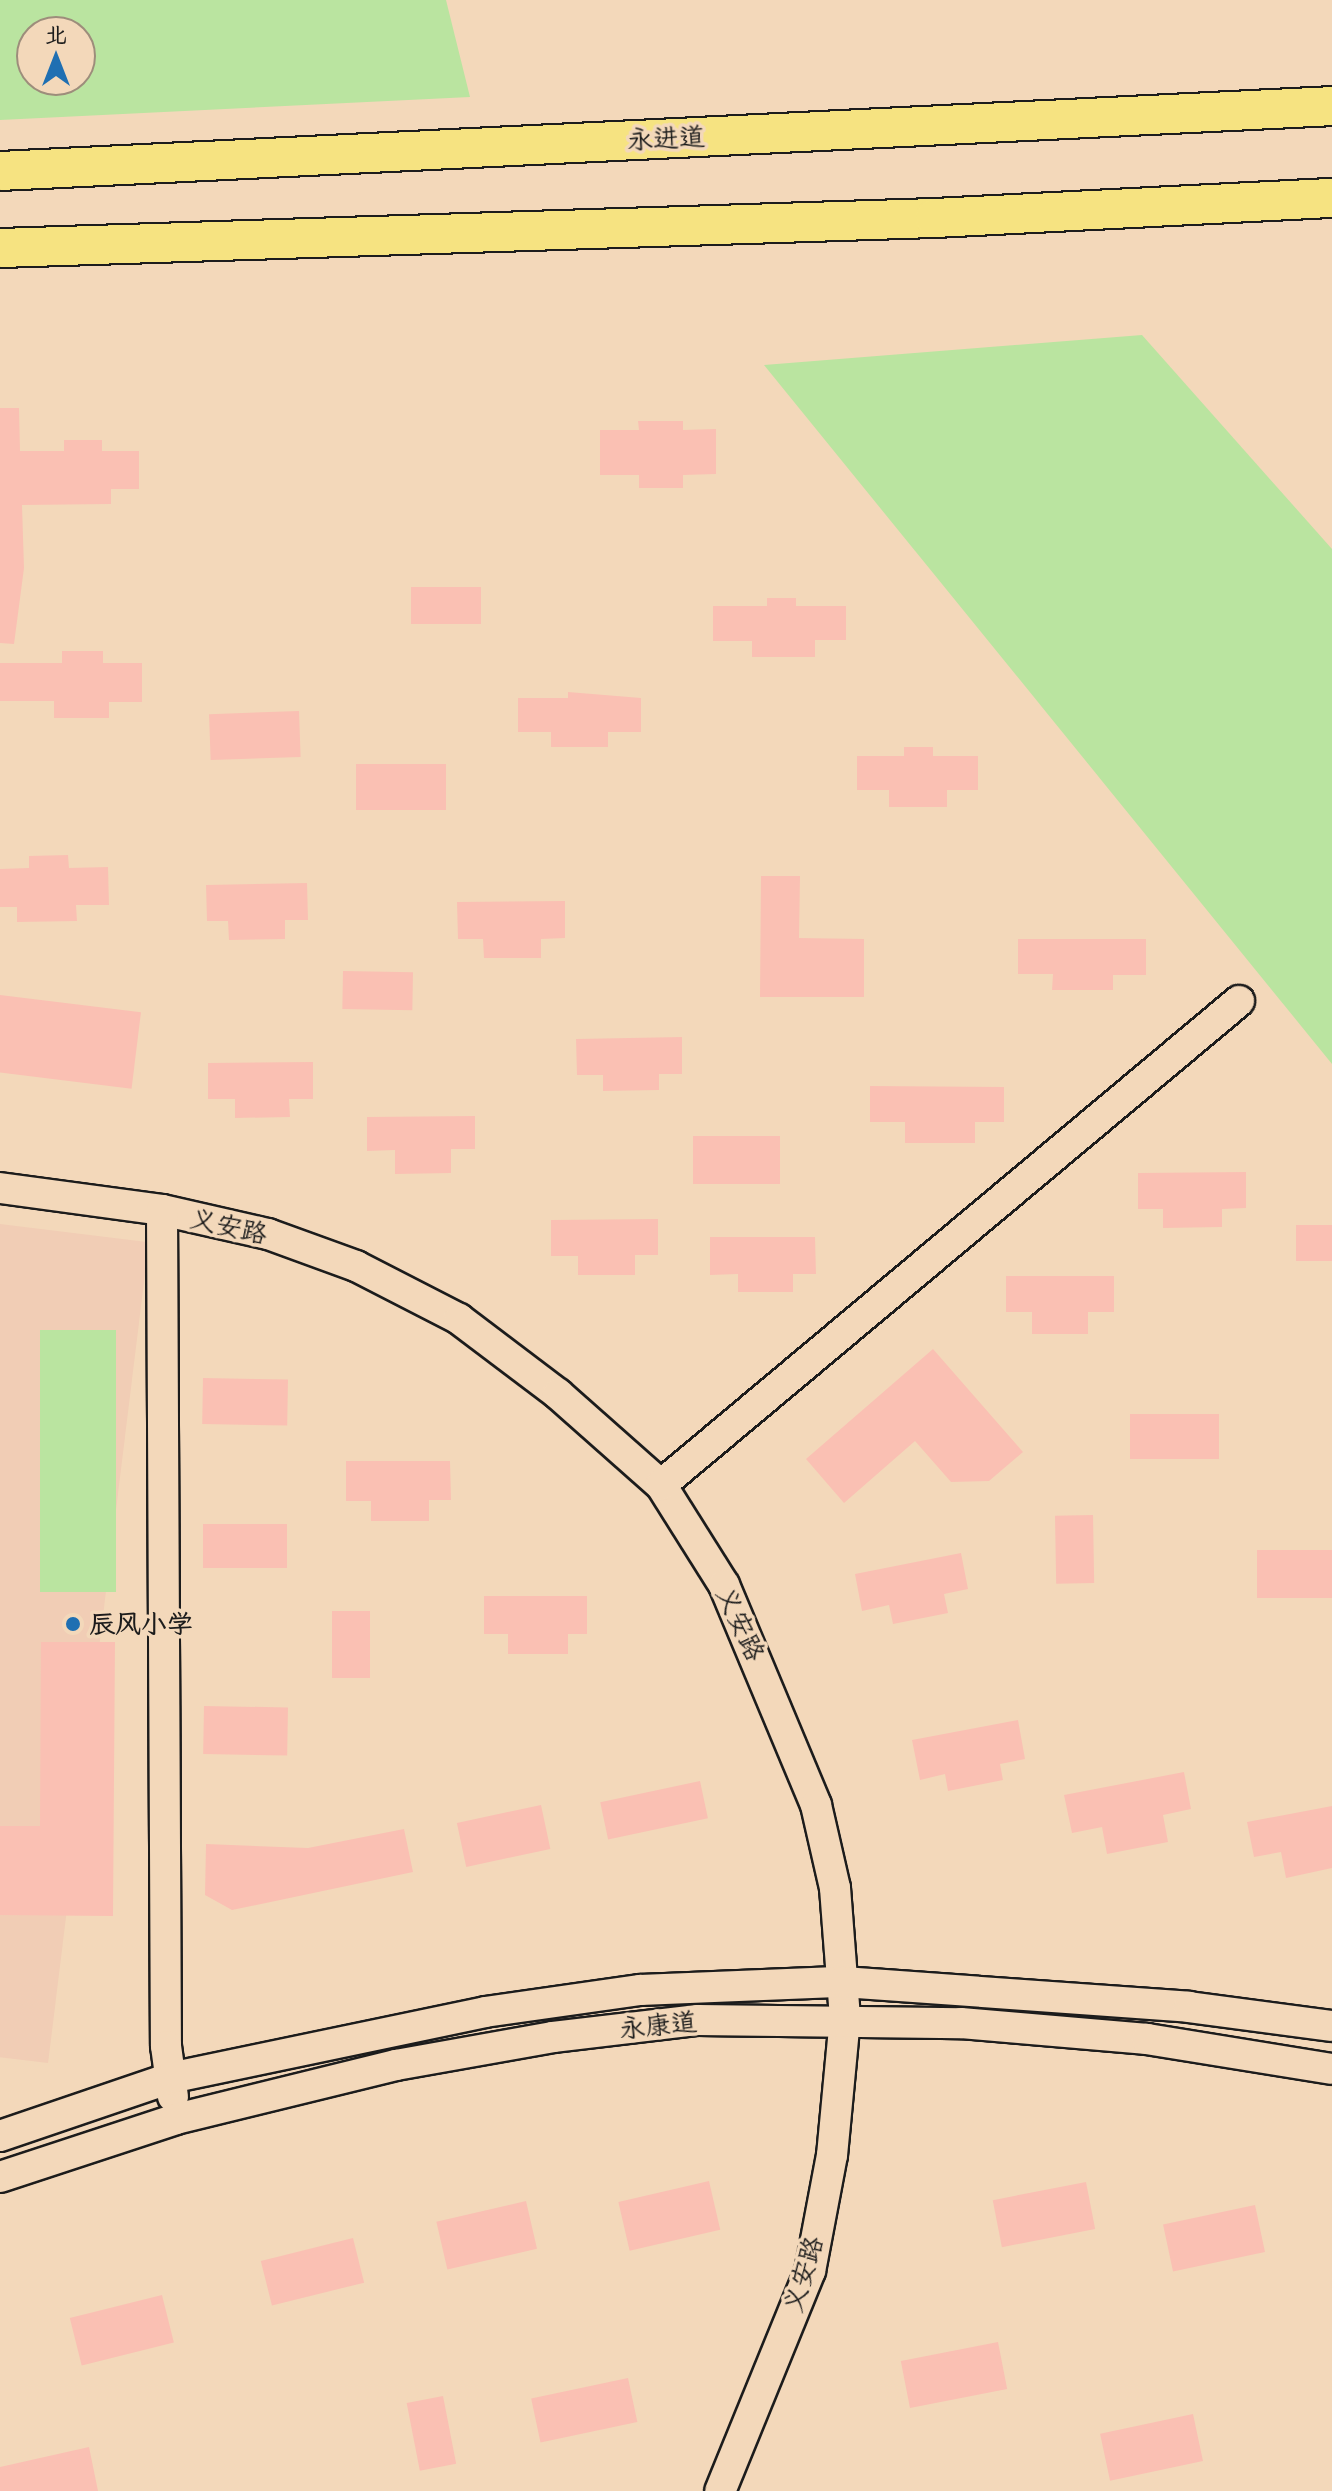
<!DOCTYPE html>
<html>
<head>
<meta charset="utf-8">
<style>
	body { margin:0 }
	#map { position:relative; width:1332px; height:2491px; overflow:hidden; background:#f3d8ba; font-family:Mali,"LXGW WenKai TC",sans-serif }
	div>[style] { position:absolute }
	.built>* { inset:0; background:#f1cdb5; transform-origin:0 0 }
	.green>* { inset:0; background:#bae4a0; transform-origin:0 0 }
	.building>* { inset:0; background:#fac0b3; transform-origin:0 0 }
	.roads { filter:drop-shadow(2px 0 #1c1c1c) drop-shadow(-2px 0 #1c1c1c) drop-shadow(0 2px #1c1c1c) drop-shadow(0 -2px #1c1c1c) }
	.minor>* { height:30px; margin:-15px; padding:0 15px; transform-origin:15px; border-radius:15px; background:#f3d8ba }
	.major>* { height:38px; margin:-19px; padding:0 19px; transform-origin:19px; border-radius:19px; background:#f6e381 }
	.dots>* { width:22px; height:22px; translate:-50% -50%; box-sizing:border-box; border:4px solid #f3d8ba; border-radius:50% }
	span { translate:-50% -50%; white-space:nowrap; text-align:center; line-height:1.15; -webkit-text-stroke:7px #f3d8ba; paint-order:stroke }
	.street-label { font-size:26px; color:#1c1c1c }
	.poi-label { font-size:26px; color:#1c1c1c; font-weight:700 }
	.left { translate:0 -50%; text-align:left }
	.north { position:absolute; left:16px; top:16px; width:80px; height:80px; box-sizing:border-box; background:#f3d8ba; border:2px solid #9d8d7b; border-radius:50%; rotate:0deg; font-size:22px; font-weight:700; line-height:32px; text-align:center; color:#1c1c1c }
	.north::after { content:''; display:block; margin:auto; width:28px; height:36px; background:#1f6fb2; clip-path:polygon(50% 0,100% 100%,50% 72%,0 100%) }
</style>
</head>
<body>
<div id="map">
	<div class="built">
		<i style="left:0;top:1224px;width:150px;height:827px;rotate:7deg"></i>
	</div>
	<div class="green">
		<i style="clip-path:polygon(evenodd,0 0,446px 0,470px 97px,0 120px,0 0,80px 32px,80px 80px,32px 80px,32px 32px,80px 32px)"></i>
		<i style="clip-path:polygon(1142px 335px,1332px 549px,1332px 1064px,764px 365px)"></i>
		<i style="left:116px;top:1330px;width:262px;height:76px;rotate:90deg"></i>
	</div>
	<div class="building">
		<i style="clip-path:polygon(0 408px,19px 408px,20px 451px,64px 451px,64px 440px,102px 440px,102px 451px,139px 451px,139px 489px,111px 489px,111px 504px,22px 505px,24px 568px,14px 644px,0 643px)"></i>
		<i style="clip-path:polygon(638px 421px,683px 421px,683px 430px,716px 429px,716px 474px,683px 475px,683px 488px,639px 488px,639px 475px,600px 475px,600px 430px,639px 430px)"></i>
		<i style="left:411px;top:587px;width:70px;height:37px"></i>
		<i style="clip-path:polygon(767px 598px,796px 598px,796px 606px,846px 606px,846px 640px,815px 640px,815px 657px,752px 657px,752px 641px,713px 641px,713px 606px,767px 606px)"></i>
		<i style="clip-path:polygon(62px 651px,103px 651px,103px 663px,142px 663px,142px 702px,109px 702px,109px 718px,54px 718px,54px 701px,0 701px,0 663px,62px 663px)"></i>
		<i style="clip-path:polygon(568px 692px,641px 698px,641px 732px,608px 732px,608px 747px,551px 747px,551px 732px,518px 732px,518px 698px,568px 698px)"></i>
		<i style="left:299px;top:711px;width:46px;height:90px;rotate:88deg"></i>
		<i style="clip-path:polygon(904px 747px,933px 747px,933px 756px,978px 756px,978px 790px,947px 790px,947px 807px,889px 807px,889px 790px,857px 790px,857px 756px,904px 756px)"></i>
		<i style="left:356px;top:764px;width:90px;height:46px"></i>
		<i style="clip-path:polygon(68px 855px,69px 868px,108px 867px,109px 905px,76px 905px,77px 921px,17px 922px,17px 907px,0 907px,0 869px,29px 868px,29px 856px)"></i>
		<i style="clip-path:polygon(761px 876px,800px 876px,799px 938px,864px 939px,864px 997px,760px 997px)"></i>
		<i style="clip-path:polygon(307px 883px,308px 920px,285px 920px,285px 939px,229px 940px,228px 921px,207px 921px,206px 885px)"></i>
		<i style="clip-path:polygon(565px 901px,565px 938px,541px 939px,541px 958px,484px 958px,483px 939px,458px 939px,457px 902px)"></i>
		<i style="clip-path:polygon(1018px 939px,1146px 939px,1146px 975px,1113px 975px,1113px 990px,1052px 990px,1053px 974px,1018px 974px)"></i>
		<i style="left:343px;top:971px;width:70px;height:38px;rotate:1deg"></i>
		<i style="left:0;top:995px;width:142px;height:77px;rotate:7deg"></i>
		<i style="clip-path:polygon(682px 1037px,682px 1074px,659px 1074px,659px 1090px,603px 1091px,603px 1075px,577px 1075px,576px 1039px)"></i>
		<i style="clip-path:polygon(313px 1062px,313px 1099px,289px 1099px,290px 1117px,235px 1118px,235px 1099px,208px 1099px,208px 1063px)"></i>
		<i style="clip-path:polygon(870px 1086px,1004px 1087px,1004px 1122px,975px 1122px,975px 1143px,905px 1143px,905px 1122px,870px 1122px)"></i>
		<i style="clip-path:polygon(475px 1116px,475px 1149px,451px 1149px,451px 1173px,395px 1174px,395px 1150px,367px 1151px,367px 1117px)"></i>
		<i style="left:780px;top:1136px;width:48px;height:87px;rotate:90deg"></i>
		<i style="clip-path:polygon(1246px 1172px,1246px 1208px,1222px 1209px,1222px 1227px,1163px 1228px,1163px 1209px,1138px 1209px,1138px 1173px)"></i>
		<i style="clip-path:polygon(658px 1219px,658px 1255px,635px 1255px,635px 1275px,578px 1275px,578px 1256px,551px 1256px,551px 1220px)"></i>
		<i style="left:1332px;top:1225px;width:36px;height:36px;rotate:90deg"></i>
		<i style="clip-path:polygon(710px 1237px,815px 1237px,816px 1274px,793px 1274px,793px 1292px,738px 1292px,738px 1274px,710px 1275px)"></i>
		<i style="clip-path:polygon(1006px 1276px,1114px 1276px,1114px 1312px,1088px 1312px,1088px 1334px,1032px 1334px,1032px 1312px,1006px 1312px)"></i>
		<i style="clip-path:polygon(933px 1349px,1023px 1452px,989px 1481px,951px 1482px,915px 1441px,844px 1503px,806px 1459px)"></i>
		<i style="left:203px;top:1378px;width:85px;height:46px;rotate:1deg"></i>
		<i style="left:1219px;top:1414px;width:45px;height:89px;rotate:90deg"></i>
		<i style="clip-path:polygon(346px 1461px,450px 1461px,451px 1500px,429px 1500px,429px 1521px,371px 1521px,371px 1501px,346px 1501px)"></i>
		<i style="left:1093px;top:1515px;width:68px;height:38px;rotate:89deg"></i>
		<i style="left:203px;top:1524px;width:84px;height:44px"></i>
		<i style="left:1257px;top:1550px;width:75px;height:48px"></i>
		<i style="clip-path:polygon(961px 1553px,968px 1589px,944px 1594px,948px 1613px,893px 1624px,889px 1605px,862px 1611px,855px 1574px)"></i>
		<i style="clip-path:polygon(484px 1596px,587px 1596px,587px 1634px,568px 1634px,568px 1654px,508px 1654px,508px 1634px,484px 1634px)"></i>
		<i style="left:332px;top:1611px;width:38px;height:67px"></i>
		<i style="clip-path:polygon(41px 1642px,115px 1642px,113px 1916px,0 1915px,0 1826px,40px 1826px)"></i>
		<i style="left:204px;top:1706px;width:84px;height:48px;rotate:1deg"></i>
		<i style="clip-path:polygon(1018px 1720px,1025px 1759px,1000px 1764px,1003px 1780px,948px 1791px,945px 1774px,920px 1780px,912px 1740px)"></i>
		<i style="clip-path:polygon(1184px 1772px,1191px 1809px,1163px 1815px,1168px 1842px,1107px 1854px,1102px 1827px,1072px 1833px,1064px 1795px)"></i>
		<i style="left:700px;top:1781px;width:38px;height:102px;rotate:78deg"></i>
		<i style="left:541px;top:1805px;width:45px;height:86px;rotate:78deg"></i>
		<i style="clip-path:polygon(1332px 1806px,1332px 1868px,1286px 1878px,1281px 1852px,1254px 1857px,1247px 1822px)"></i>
		<i style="clip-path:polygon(404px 1829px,413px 1872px,232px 1910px,205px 1895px,206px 1844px,308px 1848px)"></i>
		<i style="left:709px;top:2181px;width:50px;height:93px;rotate:77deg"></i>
		<i style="left:1086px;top:2182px;width:48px;height:95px;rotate:79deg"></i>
		<i style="left:526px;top:2201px;width:49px;height:92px;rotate:77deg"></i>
		<i style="left:1255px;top:2205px;width:48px;height:94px;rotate:78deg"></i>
		<i style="left:353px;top:2238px;width:46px;height:95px;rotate:76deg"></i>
		<i style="left:162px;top:2295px;width:49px;height:95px;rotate:76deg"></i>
		<i style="left:998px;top:2342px;width:48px;height:99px;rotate:79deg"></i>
		<i style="left:628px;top:2378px;width:45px;height:99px;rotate:78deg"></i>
		<i style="left:443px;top:2396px;width:69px;height:37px;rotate:79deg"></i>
		<i style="left:1193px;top:2414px;width:48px;height:95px;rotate:78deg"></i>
		<i style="clip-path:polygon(89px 2447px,98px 2491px,0 2491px,0 2467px)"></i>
	</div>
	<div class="roads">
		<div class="minor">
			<i style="left:0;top:1188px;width:163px;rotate:7.7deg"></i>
			<i style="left:162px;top:1210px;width:109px;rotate:12.8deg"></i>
			<i style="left:268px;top:1234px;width:94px;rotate:20deg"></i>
			<i style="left:356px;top:1266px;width:116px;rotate:27.2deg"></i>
			<i style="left:459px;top:1319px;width:124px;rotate:37.1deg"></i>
			<i style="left:558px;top:1394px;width:137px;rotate:41.5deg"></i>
			<i style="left:661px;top:1485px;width:118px;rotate:57.8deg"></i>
			<i style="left:724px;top:1585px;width:238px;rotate:67.3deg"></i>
			<i style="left:816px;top:1805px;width:85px;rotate:77.1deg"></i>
			<i style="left:835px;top:1888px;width:130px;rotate:85.6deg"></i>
			<i style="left:845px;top:2018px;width:138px;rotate:95.4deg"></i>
			<i style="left:832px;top:2155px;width:118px;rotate:100.7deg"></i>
			<i style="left:810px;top:2271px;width:238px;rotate:112.2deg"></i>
			<i style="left:162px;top:1210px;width:836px;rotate:89.73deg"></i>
			<i style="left:166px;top:2046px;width:51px;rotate:82.2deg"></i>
			<i style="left:661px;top:1485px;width:754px;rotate:-39.94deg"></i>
			<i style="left:0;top:2136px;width:180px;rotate:-18.8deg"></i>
			<i style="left:170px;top:2078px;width:322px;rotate:-11.8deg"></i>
			<i style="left:485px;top:2012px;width:157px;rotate:-8.1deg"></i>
			<i style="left:640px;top:1990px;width:203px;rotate:-2.3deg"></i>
			<i style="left:843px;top:1982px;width:347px;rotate:4.1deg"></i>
			<i style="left:1189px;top:2007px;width:144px;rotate:7.6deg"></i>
			<i style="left:0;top:2177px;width:185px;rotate:-18.2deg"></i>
			<i style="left:176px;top:2119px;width:227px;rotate:-13.8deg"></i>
			<i style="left:396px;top:2065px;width:159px;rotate:-10.1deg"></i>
			<i style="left:553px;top:2037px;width:146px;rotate:-6.7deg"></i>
			<i style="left:698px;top:2020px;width:263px;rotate:0.7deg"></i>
			<i style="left:961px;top:2023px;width:187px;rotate:4.9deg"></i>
			<i style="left:1147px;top:2039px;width:187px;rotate:9.2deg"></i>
		</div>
		<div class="major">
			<i style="left:0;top:171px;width:1334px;rotate:-2.79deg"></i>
			<i style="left:0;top:248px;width:935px;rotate:-1.84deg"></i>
			<i style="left:935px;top:218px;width:398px;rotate:-2.9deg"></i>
		</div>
	</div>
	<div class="dots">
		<i style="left:73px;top:1624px;background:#1f6fb2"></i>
	</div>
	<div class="street-label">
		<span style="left:666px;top:138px;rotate:-3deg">永进道</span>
		<span style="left:229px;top:1226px;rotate:13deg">义安路</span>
		<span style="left:741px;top:1624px;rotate:65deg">义安路</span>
		<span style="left:658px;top:2025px;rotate:-6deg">永康道</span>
		<span style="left:803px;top:2274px;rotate:-73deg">义安路</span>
	</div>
	<div class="poi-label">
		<span class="left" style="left:89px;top:1624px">辰风小学</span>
	</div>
	<div class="north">北</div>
</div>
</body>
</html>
